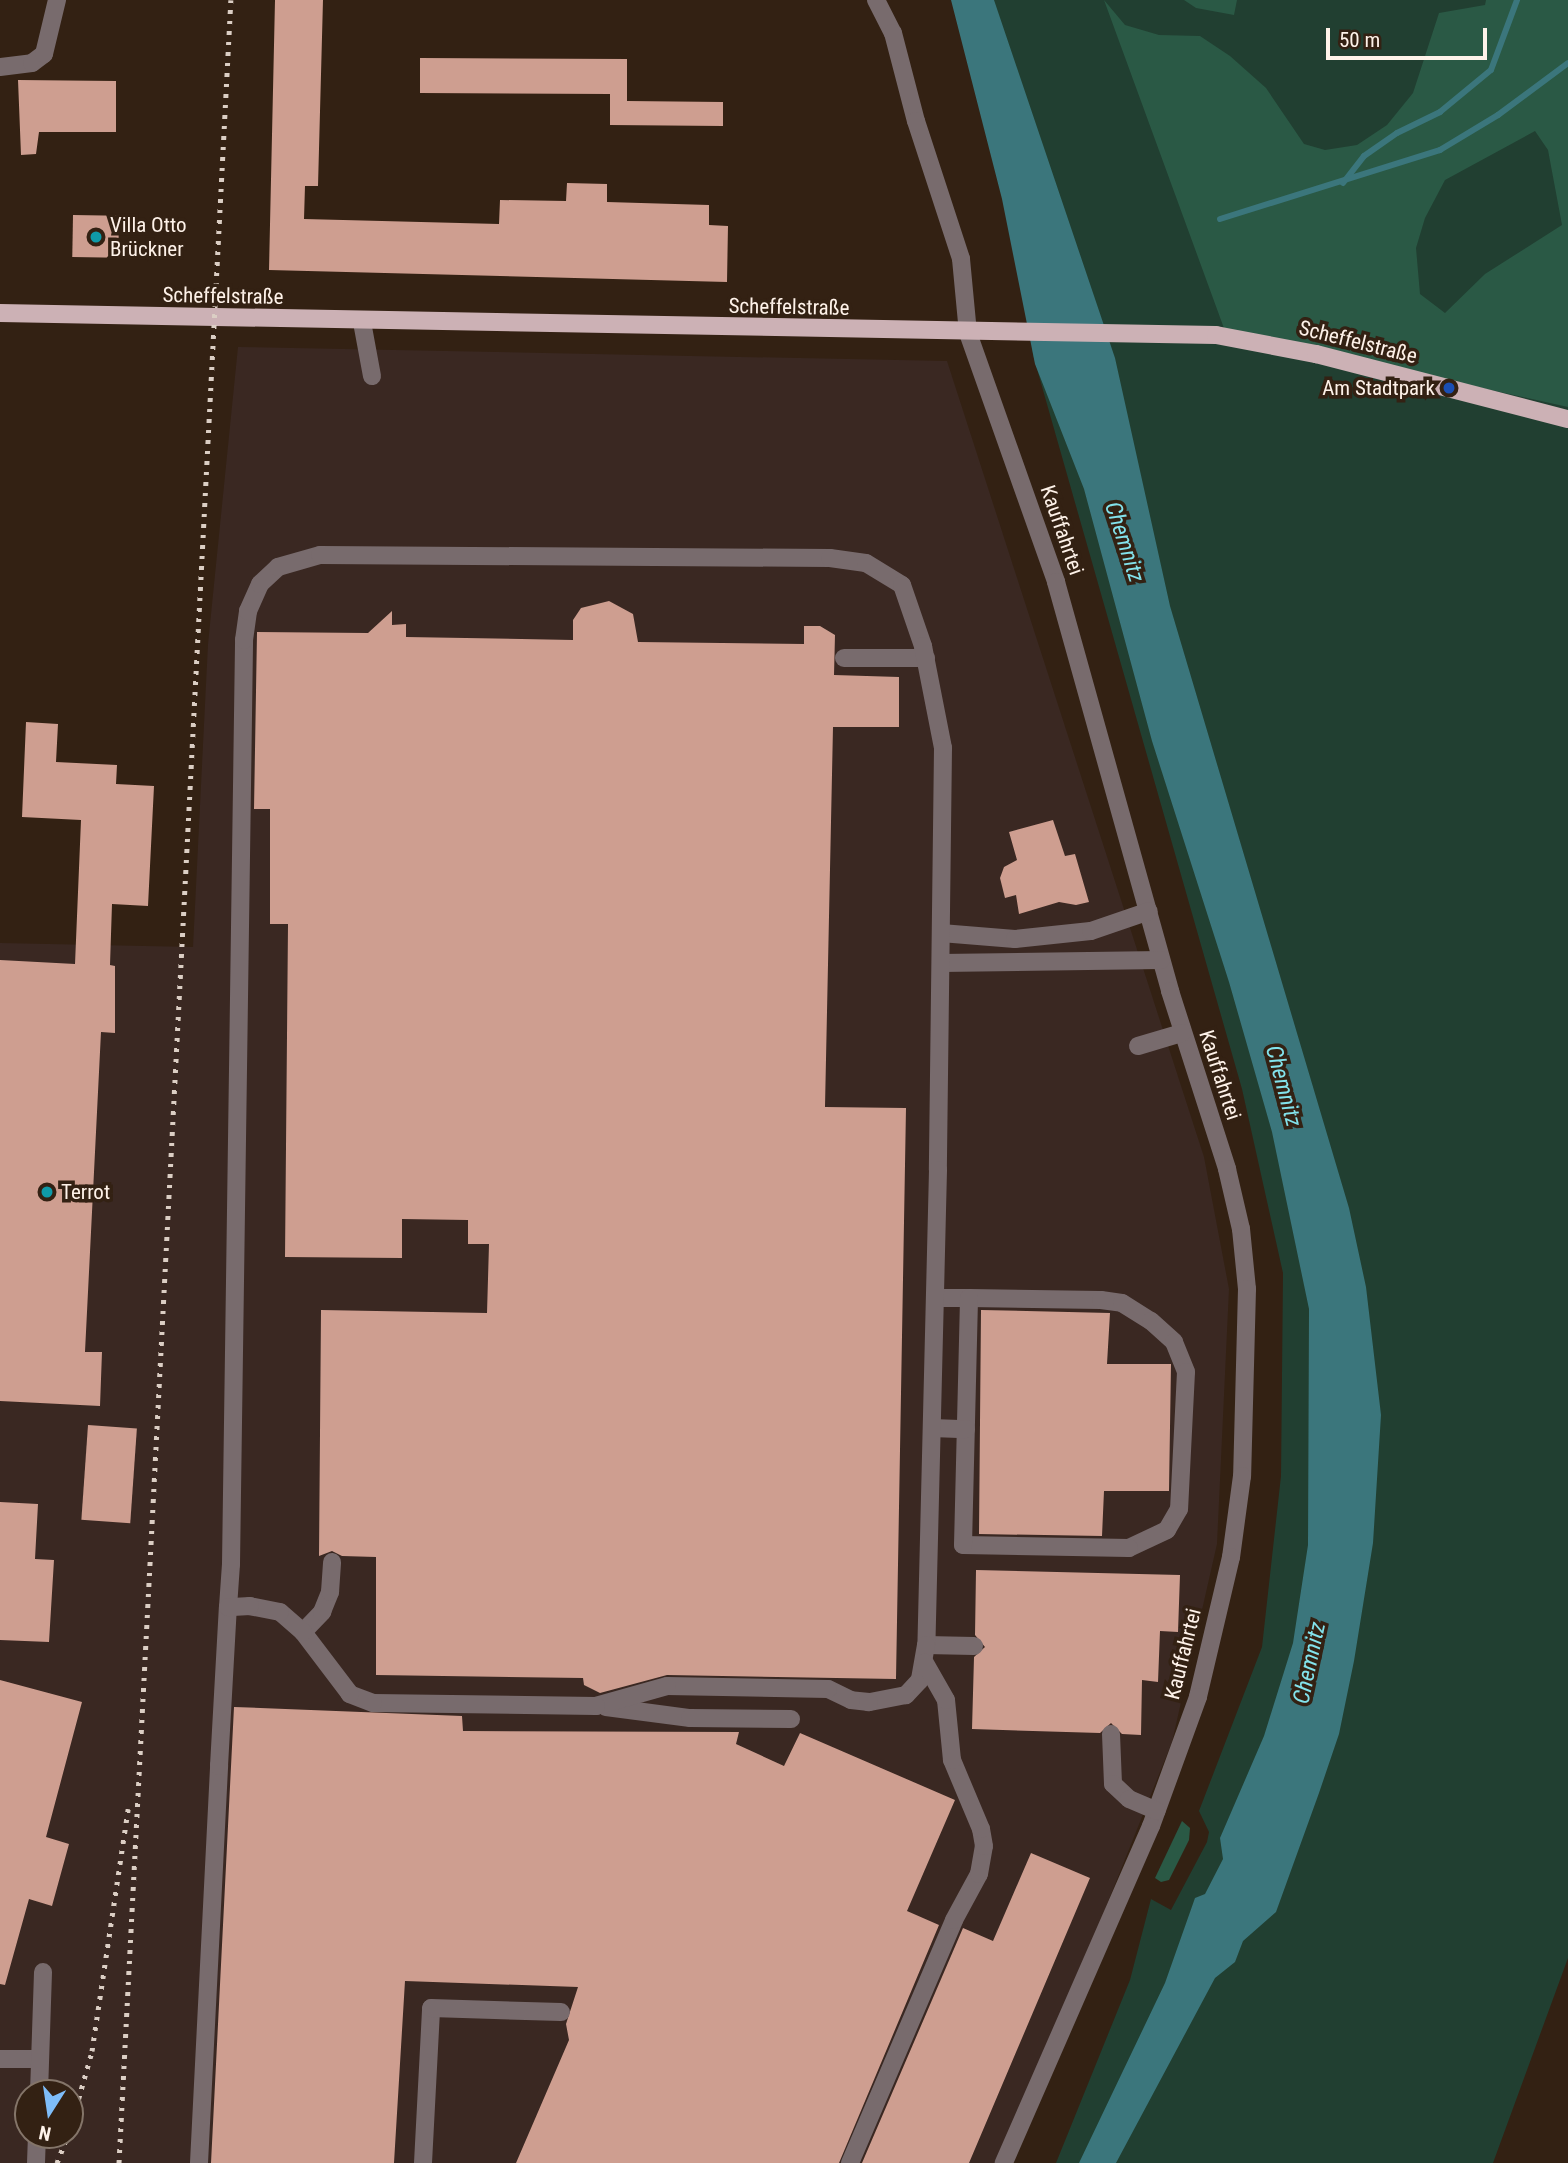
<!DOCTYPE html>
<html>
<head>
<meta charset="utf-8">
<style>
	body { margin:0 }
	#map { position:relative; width:1568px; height:2163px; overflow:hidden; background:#332113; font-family:"Roboto Condensed",sans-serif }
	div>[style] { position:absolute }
	.industrial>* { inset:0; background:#3a2822 }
	.green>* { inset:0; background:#213f31 }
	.forest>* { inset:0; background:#2a5945 }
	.water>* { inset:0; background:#3b767c }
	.stream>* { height:6px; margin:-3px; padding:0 3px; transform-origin:3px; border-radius:3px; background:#3b767c }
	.building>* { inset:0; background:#ce9e90; transform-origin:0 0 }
	.minor>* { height:18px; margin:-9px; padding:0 9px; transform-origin:9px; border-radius:9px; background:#786b6d }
	.major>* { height:18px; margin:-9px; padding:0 9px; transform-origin:9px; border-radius:9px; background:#ccb1b5 }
	.rail>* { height:5px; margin-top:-2.5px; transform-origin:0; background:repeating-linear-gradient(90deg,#dbcec4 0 3.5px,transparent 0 10.5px) }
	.dots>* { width:19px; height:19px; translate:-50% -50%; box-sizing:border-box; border:4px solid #332113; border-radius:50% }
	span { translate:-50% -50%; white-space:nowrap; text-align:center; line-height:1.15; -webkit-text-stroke:7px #332113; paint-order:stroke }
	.poi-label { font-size:21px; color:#fef2e9 }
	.left { translate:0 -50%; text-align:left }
	.right { translate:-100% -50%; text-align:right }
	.street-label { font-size:21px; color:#fef2e9 }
	.water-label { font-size:23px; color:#83e3ec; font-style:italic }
	.north { position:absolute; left:14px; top:2079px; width:70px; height:70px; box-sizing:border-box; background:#332113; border:2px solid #847569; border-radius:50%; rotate:192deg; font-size:19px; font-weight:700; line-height:28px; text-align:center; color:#fef2e9 }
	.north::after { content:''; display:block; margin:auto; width:24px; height:32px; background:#7ebdf9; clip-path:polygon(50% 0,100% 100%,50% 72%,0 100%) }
	.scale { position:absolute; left:1326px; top:28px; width:161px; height:32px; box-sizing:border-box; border:4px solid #fef2e9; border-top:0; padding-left:9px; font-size:21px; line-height:24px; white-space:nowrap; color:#fef2e9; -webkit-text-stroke:5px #332113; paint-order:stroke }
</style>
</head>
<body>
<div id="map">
	<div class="industrial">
		<i style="clip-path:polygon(evenodd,238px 347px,947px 361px,1204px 1157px,1229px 1289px,1217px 1544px,1172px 1742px,1047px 2054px,998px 2163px,0 2163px,0 943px,193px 947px,208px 644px,238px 347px,28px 2093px,70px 2093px,70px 2135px,28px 2135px,28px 2093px)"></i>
	</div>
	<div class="green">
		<i style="clip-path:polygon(991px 0,1568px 0,1568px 1958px,1493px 2163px,1056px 2163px,1130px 1980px,1151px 1899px,1171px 1910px,1207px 1842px,1209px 1832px,1199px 1811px,1262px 1647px,1281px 1476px,1283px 1273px,1242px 1089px,1033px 355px)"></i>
	</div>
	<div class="forest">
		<i style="clip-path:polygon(evenodd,1104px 0,1125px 25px,1159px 35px,1200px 36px,1230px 56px,1266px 88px,1304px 144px,1325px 150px,1357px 145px,1387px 125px,1413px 93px,1439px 13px,1485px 5px,1486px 0,1568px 0,1568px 407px,1225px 331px,1104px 0,1535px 131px,1548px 150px,1562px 225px,1485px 274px,1445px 313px,1420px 294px,1416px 248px,1425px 218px,1445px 180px,1535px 131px)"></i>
		<i style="clip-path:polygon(1184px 0,1237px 0,1234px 15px,1196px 8px)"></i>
		<i style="clip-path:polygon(1182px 1821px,1190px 1828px,1189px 1840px,1169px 1880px,1161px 1882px,1155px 1878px)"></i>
	</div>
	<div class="water">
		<i style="clip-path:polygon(951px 0,994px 0,1115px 358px,1170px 606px,1349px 1208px,1366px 1287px,1381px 1415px,1373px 1543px,1354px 1661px,1339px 1734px,1319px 1793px,1276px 1912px,1243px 1941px,1235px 1962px,1215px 1978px,1116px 2163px,1079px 2163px,1165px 1983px,1195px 1898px,1205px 1894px,1223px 1859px,1220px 1838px,1264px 1736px,1293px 1643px,1308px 1545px,1309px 1309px,1272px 1132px,1229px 982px,1152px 741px,1084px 489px,1035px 364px,1002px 199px)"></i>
	</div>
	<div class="stream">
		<i style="left:1343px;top:183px;width:34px;rotate:-52deg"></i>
		<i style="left:1364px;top:156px;width:40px;rotate:-34.9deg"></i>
		<i style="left:1397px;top:133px;width:48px;rotate:-26deg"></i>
		<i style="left:1440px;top:112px;width:66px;rotate:-39.5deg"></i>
		<i style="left:1491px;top:70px;width:75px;rotate:-69.6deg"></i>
		<i style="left:1220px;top:219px;width:231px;rotate:-17.4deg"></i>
		<i style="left:1440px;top:150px;width:68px;rotate:-31.1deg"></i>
		<i style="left:1498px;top:115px;width:87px;rotate:-36.6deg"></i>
	</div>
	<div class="building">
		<i style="clip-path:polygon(275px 0,323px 0,318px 186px,305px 186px,304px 219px,499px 224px,500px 200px,566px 201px,567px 183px,607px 184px,607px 202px,709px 205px,709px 225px,728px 226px,727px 282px,269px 270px)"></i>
		<i style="clip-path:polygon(420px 58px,627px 59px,627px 101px,723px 102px,723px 126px,610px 125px,610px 94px,420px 93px)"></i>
		<i style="clip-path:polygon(18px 80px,116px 81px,116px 132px,39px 132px,36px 154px,21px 155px)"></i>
		<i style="left:73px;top:215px;width:46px;height:42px;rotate:1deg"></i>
		<i style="clip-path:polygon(609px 601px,633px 614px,638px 642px,804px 644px,804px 626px,820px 626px,835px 635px,834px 675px,899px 677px,899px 727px,833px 727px,825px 1107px,906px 1108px,896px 1679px,667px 1675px,600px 1693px,584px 1685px,583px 1678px,376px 1675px,376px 1557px,342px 1556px,332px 1551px,319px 1556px,321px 1310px,487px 1313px,489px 1244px,468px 1244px,468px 1220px,402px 1219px,402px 1258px,285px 1257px,288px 924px,270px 924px,270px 809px,254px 809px,257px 632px,368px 633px,392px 611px,392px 625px,406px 624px,406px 637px,573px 640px,573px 620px,581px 608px)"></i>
		<i style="clip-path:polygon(26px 722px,58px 724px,56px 762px,117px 765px,116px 784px,154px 786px,148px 906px,112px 904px,110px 965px,115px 966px,115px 1033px,101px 1032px,85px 1352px,102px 1352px,100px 1406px,0 1401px,0 960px,75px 964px,81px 820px,22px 817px)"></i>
		<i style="clip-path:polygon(1053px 820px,1065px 856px,1075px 854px,1089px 902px,1076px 905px,1059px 902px,1019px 914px,1016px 895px,1005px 898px,1000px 878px,1004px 867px,1017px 860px,1009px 832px)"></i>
		<i style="clip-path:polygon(981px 1310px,1110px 1313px,1107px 1364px,1171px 1364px,1169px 1491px,1104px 1491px,1102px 1536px,979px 1534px)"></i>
		<i style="left:88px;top:1425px;width:49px;height:95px;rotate:4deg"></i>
		<i style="clip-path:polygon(0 1502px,38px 1504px,35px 1559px,54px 1560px,49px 1642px,0 1640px)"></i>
		<i style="clip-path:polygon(976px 1570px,1180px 1575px,1178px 1632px,1160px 1631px,1158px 1682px,1142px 1680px,1141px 1735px,1122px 1734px,1111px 1723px,1100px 1733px,972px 1729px,974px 1657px,985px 1647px,975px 1635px)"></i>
		<i style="clip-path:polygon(0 1680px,82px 1702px,46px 1837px,69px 1844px,52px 1906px,29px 1899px,5px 1985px,0 1984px)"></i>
		<i style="clip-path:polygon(234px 1707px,462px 1716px,463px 1731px,739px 1732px,736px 1744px,784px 1766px,800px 1733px,955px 1800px,907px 1911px,939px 1925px,839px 2163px,516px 2163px,569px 2040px,566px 2024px,578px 1987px,405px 1981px,394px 2163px,211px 2163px)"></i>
		<i style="clip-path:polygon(1031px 1853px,1090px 1878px,969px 2163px,862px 2163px,963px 1928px,993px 1941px)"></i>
	</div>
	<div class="minor">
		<i style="left:876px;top:0;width:37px;rotate:63deg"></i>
		<i style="left:893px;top:33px;width:91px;rotate:75.4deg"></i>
		<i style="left:916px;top:121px;width:145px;rotate:71.9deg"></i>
		<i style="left:961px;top:259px;width:74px;rotate:84.6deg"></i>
		<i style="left:968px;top:333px;width:264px;rotate:70.5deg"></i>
		<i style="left:1056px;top:582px;width:425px;rotate:74.4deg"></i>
		<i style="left:1170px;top:991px;width:187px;rotate:72.2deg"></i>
		<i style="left:1227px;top:1169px;width:62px;rotate:76.9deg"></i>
		<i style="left:1241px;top:1229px;width:60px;rotate:84.3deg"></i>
		<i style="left:1247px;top:1289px;width:187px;rotate:91.5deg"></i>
		<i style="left:1242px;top:1476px;width:82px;rotate:97.7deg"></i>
		<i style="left:1231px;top:1557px;width:144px;rotate:103.3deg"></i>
		<i style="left:1198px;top:1697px;width:137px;rotate:110deg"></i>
		<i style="left:1151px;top:1826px;width:368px;rotate:113.6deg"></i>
		<i style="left:0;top:67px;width:32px;rotate:-7deg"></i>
		<i style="left:32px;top:63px;width:15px;rotate:-37deg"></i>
		<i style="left:44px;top:54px;width:56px;rotate:-76.5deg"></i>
		<i style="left:362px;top:322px;width:55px;rotate:79.5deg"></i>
		<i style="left:844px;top:658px;width:82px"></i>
		<i style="left:941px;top:933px;width:74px;rotate:4.6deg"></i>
		<i style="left:1015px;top:939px;width:76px;rotate:-6deg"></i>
		<i style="left:1091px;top:931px;width:61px;rotate:-19deg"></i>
		<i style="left:941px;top:963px;width:220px;rotate:-0.8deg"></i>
		<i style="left:1138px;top:1046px;width:46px;rotate:-16.5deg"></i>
		<i style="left:935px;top:1298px;width:34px"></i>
		<i style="left:969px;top:1298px;width:132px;rotate:0.9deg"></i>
		<i style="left:1101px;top:1300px;width:21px;rotate:8deg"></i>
		<i style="left:1122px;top:1303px;width:34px;rotate:32deg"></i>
		<i style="left:1151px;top:1321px;width:31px;rotate:42deg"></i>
		<i style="left:1174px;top:1342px;width:32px;rotate:68deg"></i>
		<i style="left:1186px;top:1372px;width:137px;rotate:92.9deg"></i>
		<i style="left:1179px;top:1509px;width:24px;rotate:120deg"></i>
		<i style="left:1167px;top:1530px;width:42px;rotate:154.7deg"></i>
		<i style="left:1129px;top:1548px;width:166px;rotate:-179deg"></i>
		<i style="left:963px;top:1545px;width:247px;rotate:-88.6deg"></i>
		<i style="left:932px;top:1428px;width:34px;rotate:2deg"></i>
		<i style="left:303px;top:1632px;width:28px;rotate:-46deg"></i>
		<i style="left:322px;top:1612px;width:22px;rotate:-68deg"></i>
		<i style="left:330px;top:1592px;width:30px;rotate:-86deg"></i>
		<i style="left:926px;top:1645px;width:48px;rotate:1.2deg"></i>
		<i style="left:606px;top:1707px;width:85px;rotate:7.5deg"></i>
		<i style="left:690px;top:1718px;width:101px;rotate:0.6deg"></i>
		<i style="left:1111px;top:1734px;width:50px;rotate:87.7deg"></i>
		<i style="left:1113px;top:1784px;width:22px;rotate:43deg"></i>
		<i style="left:1129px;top:1799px;width:30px;rotate:23deg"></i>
		<i style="left:0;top:2059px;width:40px"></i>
		<i style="left:39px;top:2093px;width:121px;rotate:-88.1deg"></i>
		<i style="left:36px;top:2163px;width:28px;rotate:-88deg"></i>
		<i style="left:199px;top:2163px;width:398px;rotate:-87.1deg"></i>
		<i style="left:219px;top:1766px;width:159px;rotate:-86.8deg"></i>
		<i style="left:228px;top:1607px;width:43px;rotate:-86deg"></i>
		<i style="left:231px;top:1564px;width:924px;rotate:-89.19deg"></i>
		<i style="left:244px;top:640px;width:29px;rotate:-82deg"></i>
		<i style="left:248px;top:611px;width:30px;rotate:-66deg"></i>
		<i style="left:260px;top:584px;width:25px;rotate:-43deg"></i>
		<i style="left:278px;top:567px;width:44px;rotate:-15.9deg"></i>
		<i style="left:320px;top:555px;width:510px;rotate:0.34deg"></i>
		<i style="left:830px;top:558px;width:36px;rotate:8deg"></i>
		<i style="left:866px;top:563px;width:42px;rotate:31.4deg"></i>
		<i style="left:902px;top:585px;width:65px;rotate:71deg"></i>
		<i style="left:923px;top:646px;width:104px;rotate:78.9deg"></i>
		<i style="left:943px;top:748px;width:422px;rotate:90.7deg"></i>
		<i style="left:938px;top:1170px;width:475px;rotate:91.4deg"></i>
		<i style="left:926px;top:1645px;width:36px;rotate:100deg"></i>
		<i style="left:920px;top:1680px;width:21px;rotate:133deg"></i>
		<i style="left:906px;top:1695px;width:38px;rotate:169deg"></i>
		<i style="left:869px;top:1702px;width:18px;rotate:-174deg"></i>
		<i style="left:851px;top:1700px;width:25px;rotate:-154deg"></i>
		<i style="left:828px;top:1689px;width:161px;rotate:-178.9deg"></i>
		<i style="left:667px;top:1686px;width:74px;rotate:164.3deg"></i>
		<i style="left:596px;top:1706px;width:223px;rotate:-179.2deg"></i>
		<i style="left:373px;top:1703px;width:25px;rotate:-159deg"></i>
		<i style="left:350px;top:1694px;width:78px;rotate:-127.2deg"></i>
		<i style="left:303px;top:1632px;width:30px;rotate:-139deg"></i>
		<i style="left:280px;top:1612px;width:31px;rotate:-169deg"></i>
		<i style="left:250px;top:1606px;width:22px;rotate:177deg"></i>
		<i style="left:423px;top:2163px;width:155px;rotate:-87deg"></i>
		<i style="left:431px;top:2008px;width:130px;rotate:1.8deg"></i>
		<i style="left:850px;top:2163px;width:264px;rotate:-66.8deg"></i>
		<i style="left:954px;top:1920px;width:52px;rotate:-61.5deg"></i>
		<i style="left:979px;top:1874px;width:28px;rotate:-80deg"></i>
		<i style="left:984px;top:1846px;width:17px;rotate:-100deg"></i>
		<i style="left:981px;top:1829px;width:75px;rotate:-112.8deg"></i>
		<i style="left:952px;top:1760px;width:60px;rotate:-95.7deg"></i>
		<i style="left:946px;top:1700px;width:43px;rotate:-119.6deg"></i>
	</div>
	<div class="major">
		<i style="left:0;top:313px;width:1216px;rotate:1.04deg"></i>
		<i style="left:1216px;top:335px;width:102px;rotate:10.8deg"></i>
		<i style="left:1316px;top:354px;width:260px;rotate:14.5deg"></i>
	</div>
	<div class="rail">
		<i style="left:70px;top:2129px;width:81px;rotate:-74.2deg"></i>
		<i style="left:92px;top:2051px;width:245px;rotate:-81.5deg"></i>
		<i style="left:57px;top:2163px;width:30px;rotate:-69deg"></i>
		<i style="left:119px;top:2163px;width:2166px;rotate:-87.04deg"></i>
	</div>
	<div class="dots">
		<i style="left:96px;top:237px;background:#0f9aa8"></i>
		<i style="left:1449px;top:388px;background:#1a4fb4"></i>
		<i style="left:47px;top:1192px;background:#0f9aa8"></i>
	</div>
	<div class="poi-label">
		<span class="left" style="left:110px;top:237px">Villa Otto<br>Brückner</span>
		<span class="right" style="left:1435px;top:388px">Am Stadtpark</span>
		<span class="left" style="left:61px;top:1192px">Terrot</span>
	</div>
	<div class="street-label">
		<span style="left:223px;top:296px;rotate:1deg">Scheffelstraße</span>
		<span style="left:789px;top:307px;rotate:1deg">Scheffelstraße</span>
		<span style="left:1358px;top:342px;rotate:14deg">Scheffelstraße</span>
		<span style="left:1062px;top:530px;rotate:71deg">Kauffahrtei</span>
		<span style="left:1220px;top:1075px;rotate:72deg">Kauffahrtei</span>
		<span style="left:1183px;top:1654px;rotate:-76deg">Kauffahrtei</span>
	</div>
	<div class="water-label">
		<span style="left:1124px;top:542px;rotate:72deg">Chemnitz</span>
		<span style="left:1283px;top:1086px;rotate:75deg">Chemnitz</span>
		<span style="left:1310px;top:1663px;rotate:-78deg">Chemnitz</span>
	</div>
	<div class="north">N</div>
	<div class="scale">50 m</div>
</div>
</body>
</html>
